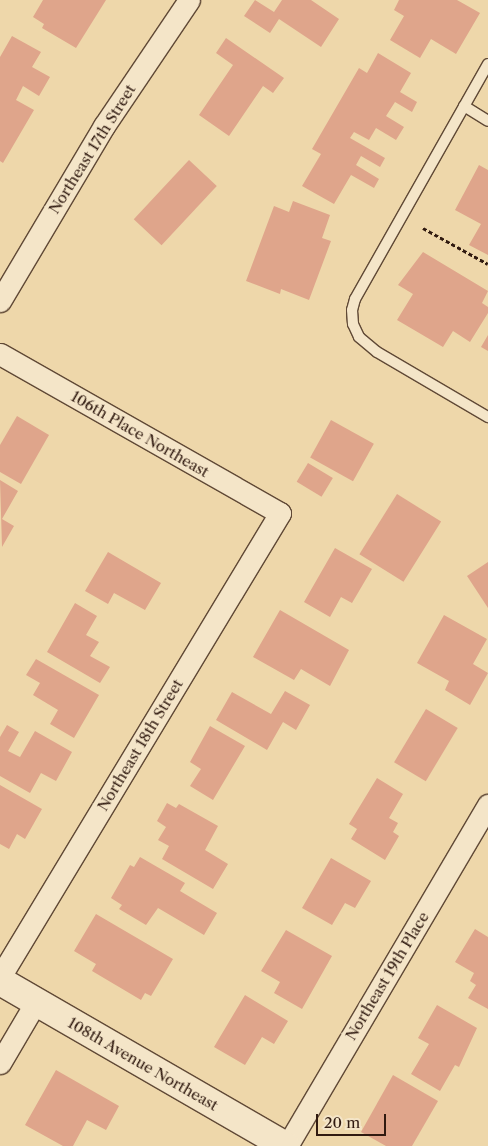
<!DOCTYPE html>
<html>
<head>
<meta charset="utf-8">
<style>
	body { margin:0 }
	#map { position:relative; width:488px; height:1146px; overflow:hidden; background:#eed7aa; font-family:"Libre Caslon Text",serif }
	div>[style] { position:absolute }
	.building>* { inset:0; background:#dfa58b; transform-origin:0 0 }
	.path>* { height:3px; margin-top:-1.5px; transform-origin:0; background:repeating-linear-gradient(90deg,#301a10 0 4px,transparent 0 6.5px) }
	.roads { filter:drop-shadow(1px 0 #604936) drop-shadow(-1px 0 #604936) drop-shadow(0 1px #604936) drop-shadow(0 -1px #604936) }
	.service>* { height:10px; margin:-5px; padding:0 5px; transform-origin:5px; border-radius:5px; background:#f4e5c8 }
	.minor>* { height:21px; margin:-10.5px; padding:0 10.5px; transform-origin:10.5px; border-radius:10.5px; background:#f4e5c8 }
	.secondary>* { height:28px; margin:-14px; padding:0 14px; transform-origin:14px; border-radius:14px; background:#f4e5c8 }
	span { translate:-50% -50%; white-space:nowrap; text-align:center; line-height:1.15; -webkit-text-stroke:4.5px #f4e5c8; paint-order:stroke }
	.street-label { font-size:15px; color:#301a10 }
	.scale { position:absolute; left:316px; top:1114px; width:70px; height:22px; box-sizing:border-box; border:2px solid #301a10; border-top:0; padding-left:6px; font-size:15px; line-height:18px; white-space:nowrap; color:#301a10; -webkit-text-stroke:4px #f4e5c8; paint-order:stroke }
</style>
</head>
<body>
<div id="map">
	<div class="building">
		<i style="clip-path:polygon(43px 0,106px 0,76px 48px,42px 28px,44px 24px,33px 17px)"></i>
		<i style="clip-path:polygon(255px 0,274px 12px,282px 0,311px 0,339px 19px,321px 47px,279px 19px,270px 33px,244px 16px)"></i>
		<i style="clip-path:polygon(399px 0,457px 0,480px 13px,456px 54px,431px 39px,420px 58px,390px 40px,404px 16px,394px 10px)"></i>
		<i style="clip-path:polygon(12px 36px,41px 52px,32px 67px,50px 77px,39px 96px,23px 86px,16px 100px,34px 110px,3px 163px,0 161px,0 57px)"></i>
		<i style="clip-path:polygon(226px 38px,284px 78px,273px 93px,263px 86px,229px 136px,199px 115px,233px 65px,216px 53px)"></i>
		<i style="clip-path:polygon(378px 53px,411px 73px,400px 92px,417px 102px,412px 112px,395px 102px,386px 116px,404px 127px,396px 140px,376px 128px,369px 140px,354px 132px,350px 138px,385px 158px,380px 167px,361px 156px,356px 165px,379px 179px,374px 188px,351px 175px,334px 204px,302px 186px,321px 154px,312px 149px,359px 68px,367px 73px)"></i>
		<i style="left:189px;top:160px;width:38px;height:81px;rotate:43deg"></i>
		<i style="clip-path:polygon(479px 165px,488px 170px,488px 255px,469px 245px,481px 224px,455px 210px)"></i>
		<i style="clip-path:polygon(293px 201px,330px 215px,322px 238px,331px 241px,309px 300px,281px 289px,280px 294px,246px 281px,274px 206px,289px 212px)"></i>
		<i style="clip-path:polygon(423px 252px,488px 291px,482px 303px,488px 307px,488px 313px,470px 342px,453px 331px,443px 347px,397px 320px,413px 294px,398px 285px)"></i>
		<i style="clip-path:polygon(488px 335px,488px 351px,481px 347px)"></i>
		<i style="clip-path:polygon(17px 416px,49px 435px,21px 484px,0 472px,0 445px)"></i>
		<i style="left:331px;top:420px;width:49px;height:43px;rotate:29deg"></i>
		<i style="left:308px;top:463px;width:29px;height:22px;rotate:31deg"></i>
		<i style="clip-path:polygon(0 480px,18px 491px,2px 519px,14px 526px,2px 547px)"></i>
		<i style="left:397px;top:494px;width:52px;height:71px;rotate:32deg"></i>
		<i style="clip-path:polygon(335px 548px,372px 569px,352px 603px,341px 597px,330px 617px,304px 602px)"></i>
		<i style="clip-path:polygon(108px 552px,161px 583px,145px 610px,114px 593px,108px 604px,85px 591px)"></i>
		<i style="clip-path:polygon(488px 562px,488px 608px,467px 576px)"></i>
		<i style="clip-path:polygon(75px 603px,97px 616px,86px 635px,99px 642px,90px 656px,110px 667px,100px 683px,47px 652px)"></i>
		<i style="clip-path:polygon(280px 610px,349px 650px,330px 686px,301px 669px,294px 680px,253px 657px)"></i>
		<i style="clip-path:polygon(444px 615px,487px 639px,473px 664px,488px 673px,470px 705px,445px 690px,449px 681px,417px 663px)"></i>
		<i style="clip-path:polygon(36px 659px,99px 695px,74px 738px,50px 724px,58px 710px,33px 695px,40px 683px,26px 675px)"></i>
		<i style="clip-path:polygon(285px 691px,310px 705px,296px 730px,283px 722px,267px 750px,216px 720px,232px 692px,271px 714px)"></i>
		<i style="left:426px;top:709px;width:37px;height:62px;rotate:31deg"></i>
		<i style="clip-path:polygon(7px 725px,19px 732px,8px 751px,20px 757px,35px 731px,72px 752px,56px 781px,41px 773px,30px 793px,0 776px,0 737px)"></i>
		<i style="clip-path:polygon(210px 726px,245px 746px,213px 800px,190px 786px,201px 769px,190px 762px)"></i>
		<i style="clip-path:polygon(377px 778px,403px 794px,389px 818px,398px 823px,393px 832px,399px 836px,385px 860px,351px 839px,357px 829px,349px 824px)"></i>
		<i style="clip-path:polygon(0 785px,42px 809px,25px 839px,17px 834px,9px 849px,0 844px)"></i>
		<i style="clip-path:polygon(167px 803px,176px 808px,179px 804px,218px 826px,205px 850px,228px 864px,213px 889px,162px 859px,169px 846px,158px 840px,166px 827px,157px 821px)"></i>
		<i style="clip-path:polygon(140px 857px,185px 883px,180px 891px,217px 913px,204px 935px,158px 908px,146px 925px,119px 909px,122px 905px,111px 898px,130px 865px,134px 867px)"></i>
		<i style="clip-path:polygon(331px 858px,371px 881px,355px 908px,345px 903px,332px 925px,302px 908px)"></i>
		<i style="clip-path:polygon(96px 914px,173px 959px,151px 996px,145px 993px,141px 1000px,92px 971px,96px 964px,74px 951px)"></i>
		<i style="clip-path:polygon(475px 929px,488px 937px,488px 1009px,468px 998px,476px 985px,470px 981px,474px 973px,455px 962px)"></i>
		<i style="clip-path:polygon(286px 930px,332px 956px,302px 1009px,274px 993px,280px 982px,261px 971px)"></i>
		<i style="clip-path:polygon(245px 995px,288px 1021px,274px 1044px,262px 1037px,245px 1065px,214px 1047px)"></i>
		<i style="clip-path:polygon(437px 1005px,477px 1028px,459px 1067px,455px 1065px,440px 1091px,411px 1074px,429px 1044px,418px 1038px)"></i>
		<i style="clip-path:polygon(56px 1070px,119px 1106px,106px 1130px,87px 1120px,73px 1146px,63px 1146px,25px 1125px)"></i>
		<i style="clip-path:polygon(393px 1075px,438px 1101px,412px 1146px,386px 1146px,361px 1132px)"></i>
	</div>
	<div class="path">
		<i style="left:423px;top:228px;width:74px;rotate:29deg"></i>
	</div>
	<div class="roads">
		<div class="service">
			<i style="left:488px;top:64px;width:270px;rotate:119.5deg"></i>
			<i style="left:355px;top:299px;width:11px;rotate:105deg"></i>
			<i style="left:352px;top:310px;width:14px;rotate:86deg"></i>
			<i style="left:353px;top:324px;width:14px;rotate:65deg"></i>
			<i style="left:359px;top:337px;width:23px;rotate:40deg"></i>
			<i style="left:377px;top:352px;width:129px;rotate:30.4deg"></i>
			<i style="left:464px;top:106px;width:28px;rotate:32deg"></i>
		</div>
		<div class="minor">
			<i style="left:0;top:301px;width:204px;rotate:-59.3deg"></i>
			<i style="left:104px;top:126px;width:152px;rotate:-56deg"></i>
			<i style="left:0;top:354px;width:322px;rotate:29.6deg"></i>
			<i style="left:280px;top:513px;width:542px;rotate:121.11deg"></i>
			<i style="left:0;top:1063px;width:71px;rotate:-59.5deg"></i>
			<i style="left:287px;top:1146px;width:396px;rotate:-59.5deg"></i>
		</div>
		<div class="secondary">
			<i style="left:0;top:981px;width:330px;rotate:30deg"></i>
		</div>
	</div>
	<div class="street-label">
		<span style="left:92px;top:149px;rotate:-58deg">Northeast 17th Street</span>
		<span style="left:140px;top:434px;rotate:30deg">106th Place Northeast</span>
		<span style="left:140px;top:745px;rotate:-59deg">Northeast 18th Street</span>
		<span style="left:387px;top:976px;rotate:-59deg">Northeast 19th Place</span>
		<span style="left:143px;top:1064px;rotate:30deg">108th Avenue Northeast</span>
	</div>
	<div class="scale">20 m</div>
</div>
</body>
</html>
